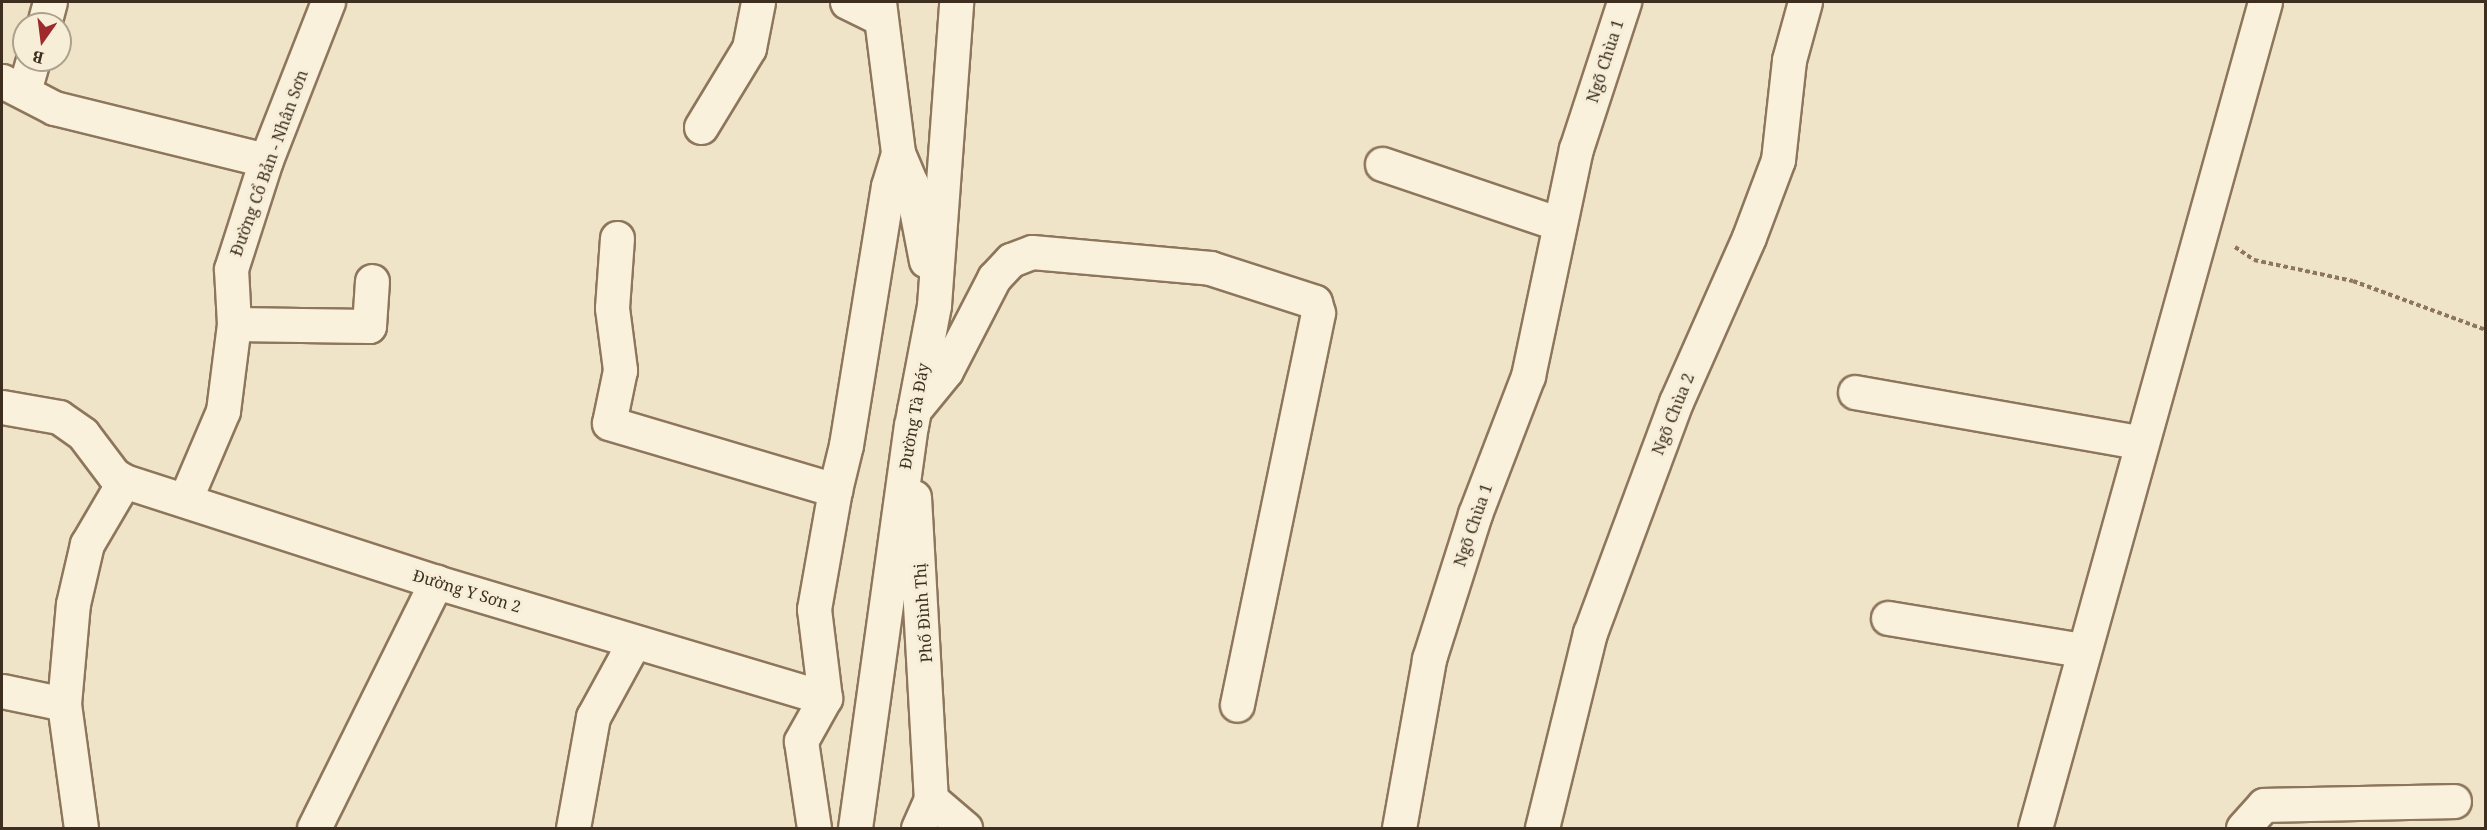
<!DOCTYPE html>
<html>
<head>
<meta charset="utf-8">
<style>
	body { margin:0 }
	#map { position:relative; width:2487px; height:830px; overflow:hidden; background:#f0e4c8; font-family:"Noto Serif",serif }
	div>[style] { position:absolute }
	.path>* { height:4px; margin-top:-2px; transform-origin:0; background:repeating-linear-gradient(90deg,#8d765c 0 4.5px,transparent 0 7.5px) }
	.roads { filter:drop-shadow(2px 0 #8d765c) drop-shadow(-2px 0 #8d765c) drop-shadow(0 2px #8d765c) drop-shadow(0 -2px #8d765c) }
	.minor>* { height:33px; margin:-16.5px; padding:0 16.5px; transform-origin:16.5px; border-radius:16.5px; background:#faf1dc }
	span { translate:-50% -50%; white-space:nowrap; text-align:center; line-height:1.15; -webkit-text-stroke:6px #f7eed8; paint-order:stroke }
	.street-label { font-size:16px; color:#3d2e20 }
	.frame { position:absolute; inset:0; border:3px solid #3d2e20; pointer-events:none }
	.north { position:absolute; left:12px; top:12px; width:60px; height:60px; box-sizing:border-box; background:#f7eed8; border:2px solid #ada18e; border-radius:50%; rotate:194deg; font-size:16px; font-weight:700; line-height:24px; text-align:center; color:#3d2e20 }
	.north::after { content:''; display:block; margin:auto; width:21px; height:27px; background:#9e2a2b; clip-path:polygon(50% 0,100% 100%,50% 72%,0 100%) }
</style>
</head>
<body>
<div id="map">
	<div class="path">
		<i style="left:2235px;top:247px;width:23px;rotate:34deg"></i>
		<i style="left:2254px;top:260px;width:101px;rotate:12deg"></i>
		<i style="left:2353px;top:281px;width:142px;rotate:20.2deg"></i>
	</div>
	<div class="roads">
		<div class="minor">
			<i style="left:847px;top:2px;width:34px;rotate:26deg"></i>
			<i style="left:879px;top:2px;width:152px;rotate:82.8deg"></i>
			<i style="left:898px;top:153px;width:33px;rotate:67deg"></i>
			<i style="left:911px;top:183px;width:79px;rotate:79.1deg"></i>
			<i style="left:44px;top:24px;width:23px;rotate:-75deg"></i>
			<i style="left:2px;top:81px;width:59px;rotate:27.4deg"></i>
			<i style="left:54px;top:108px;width:218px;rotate:13.8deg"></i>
			<i style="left:24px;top:91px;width:32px;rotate:-74deg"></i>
			<i style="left:701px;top:127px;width:92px;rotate:-58.7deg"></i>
			<i style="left:749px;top:48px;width:47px;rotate:-78.9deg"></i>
			<i style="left:1382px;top:164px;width:187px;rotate:18.7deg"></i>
			<i style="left:617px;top:238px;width:70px;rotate:94.1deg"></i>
			<i style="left:612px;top:308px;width:63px;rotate:82.6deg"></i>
			<i style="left:620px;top:370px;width:54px;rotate:101.7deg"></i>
			<i style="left:609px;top:423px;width:236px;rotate:16.5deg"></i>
			<i style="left:835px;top:490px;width:121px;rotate:100deg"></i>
			<i style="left:814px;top:609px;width:90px;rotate:83deg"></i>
			<i style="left:234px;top:324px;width:135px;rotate:0.8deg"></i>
			<i style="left:369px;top:326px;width:45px;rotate:-86.2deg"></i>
			<i style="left:1855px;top:392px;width:288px;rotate:10deg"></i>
			<i style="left:2px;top:407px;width:58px;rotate:10deg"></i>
			<i style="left:59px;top:417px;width:29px;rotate:35deg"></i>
			<i style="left:83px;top:434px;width:51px;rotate:52.9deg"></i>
			<i style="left:114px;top:475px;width:12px;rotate:31deg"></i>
			<i style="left:124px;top:481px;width:328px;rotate:17.9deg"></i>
			<i style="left:436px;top:582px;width:406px;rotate:16.6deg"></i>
			<i style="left:914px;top:410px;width:50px;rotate:-50.6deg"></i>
			<i style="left:946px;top:371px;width:105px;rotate:-62.7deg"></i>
			<i style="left:994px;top:278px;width:25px;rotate:-47deg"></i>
			<i style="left:1011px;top:260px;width:22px;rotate:-21deg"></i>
			<i style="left:1032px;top:252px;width:179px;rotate:5.1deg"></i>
			<i style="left:1210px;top:268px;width:110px;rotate:17.9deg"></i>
			<i style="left:1315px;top:302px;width:11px;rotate:75deg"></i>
			<i style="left:1318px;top:313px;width:400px;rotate:101.7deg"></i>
			<i style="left:835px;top:490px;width:46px;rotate:-76.3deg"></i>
			<i style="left:846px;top:445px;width:262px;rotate:-80.8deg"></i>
			<i style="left:888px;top:186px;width:34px;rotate:-73deg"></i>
			<i style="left:914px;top:497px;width:302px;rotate:86.8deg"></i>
			<i style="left:931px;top:799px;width:32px;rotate:114deg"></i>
			<i style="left:185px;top:500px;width:97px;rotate:-66.9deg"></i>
			<i style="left:223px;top:411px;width:88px;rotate:-82.8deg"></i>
			<i style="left:234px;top:324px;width:55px;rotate:-93.1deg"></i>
			<i style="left:231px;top:269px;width:114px;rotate:-72.2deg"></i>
			<i style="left:266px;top:160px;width:170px;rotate:-68.6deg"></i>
			<i style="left:1888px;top:618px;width:197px;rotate:9.4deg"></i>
			<i style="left:2px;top:691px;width:63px;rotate:11.8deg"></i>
			<i style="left:931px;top:799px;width:45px;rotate:40.5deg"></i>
			<i style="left:81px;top:828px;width:125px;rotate:-97.8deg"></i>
			<i style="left:64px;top:704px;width:100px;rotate:-84.9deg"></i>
			<i style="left:73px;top:604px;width:62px;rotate:-76.9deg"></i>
			<i style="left:87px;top:544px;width:73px;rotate:-59.6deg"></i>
			<i style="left:314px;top:828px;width:275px;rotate:-63.6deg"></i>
			<i style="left:573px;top:828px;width:113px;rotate:-79.8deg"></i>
			<i style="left:593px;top:717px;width:85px;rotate:-61.3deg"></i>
			<i style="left:814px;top:828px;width:88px;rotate:-98.5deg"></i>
			<i style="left:801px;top:741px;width:49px;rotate:-60.8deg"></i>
			<i style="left:855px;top:828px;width:406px;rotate:-82.1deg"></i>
			<i style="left:911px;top:426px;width:123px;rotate:-79.2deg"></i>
			<i style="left:934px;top:305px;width:304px;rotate:-85.8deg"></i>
			<i style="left:1399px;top:828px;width:172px;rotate:-79.9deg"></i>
			<i style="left:1429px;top:659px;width:152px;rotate:-72.4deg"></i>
			<i style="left:1475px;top:514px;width:148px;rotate:-69deg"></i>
			<i style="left:1528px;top:376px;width:232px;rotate:-78.1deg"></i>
			<i style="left:1576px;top:149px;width:155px;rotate:-71.9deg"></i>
			<i style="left:1542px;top:828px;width:201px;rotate:-76.2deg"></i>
			<i style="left:1590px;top:633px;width:246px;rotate:-69.6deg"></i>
			<i style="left:1676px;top:402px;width:180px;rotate:-66.1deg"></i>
			<i style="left:1749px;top:237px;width:82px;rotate:-69.4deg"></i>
			<i style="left:1778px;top:160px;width:101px;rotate:-83.7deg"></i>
			<i style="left:1789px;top:60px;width:60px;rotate:-74.6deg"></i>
			<i style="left:2035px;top:828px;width:857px;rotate:-74.44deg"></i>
			<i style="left:2243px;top:828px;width:31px;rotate:-48deg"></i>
			<i style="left:2264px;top:805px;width:190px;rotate:-1.2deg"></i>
		</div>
	</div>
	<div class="street-label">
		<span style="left:1605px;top:61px;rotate:-72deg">Ngõ Chùa 1</span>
		<span style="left:269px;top:163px;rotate:-70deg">Đường Cổ Bản - Nhân Sơn</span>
		<span style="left:1673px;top:414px;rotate:-68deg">Ngõ Chùa 2</span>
		<span style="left:914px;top:416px;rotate:-80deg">Đường Tà Đáy</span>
		<span style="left:1473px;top:525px;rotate:-71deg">Ngõ Chùa 1</span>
		<span style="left:467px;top:591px;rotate:17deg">Đường Y Sơn 2</span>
		<span style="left:923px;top:613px;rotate:-94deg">Phố Đình Thị</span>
	</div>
	<div class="frame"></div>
	<div class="north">B</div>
</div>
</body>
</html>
